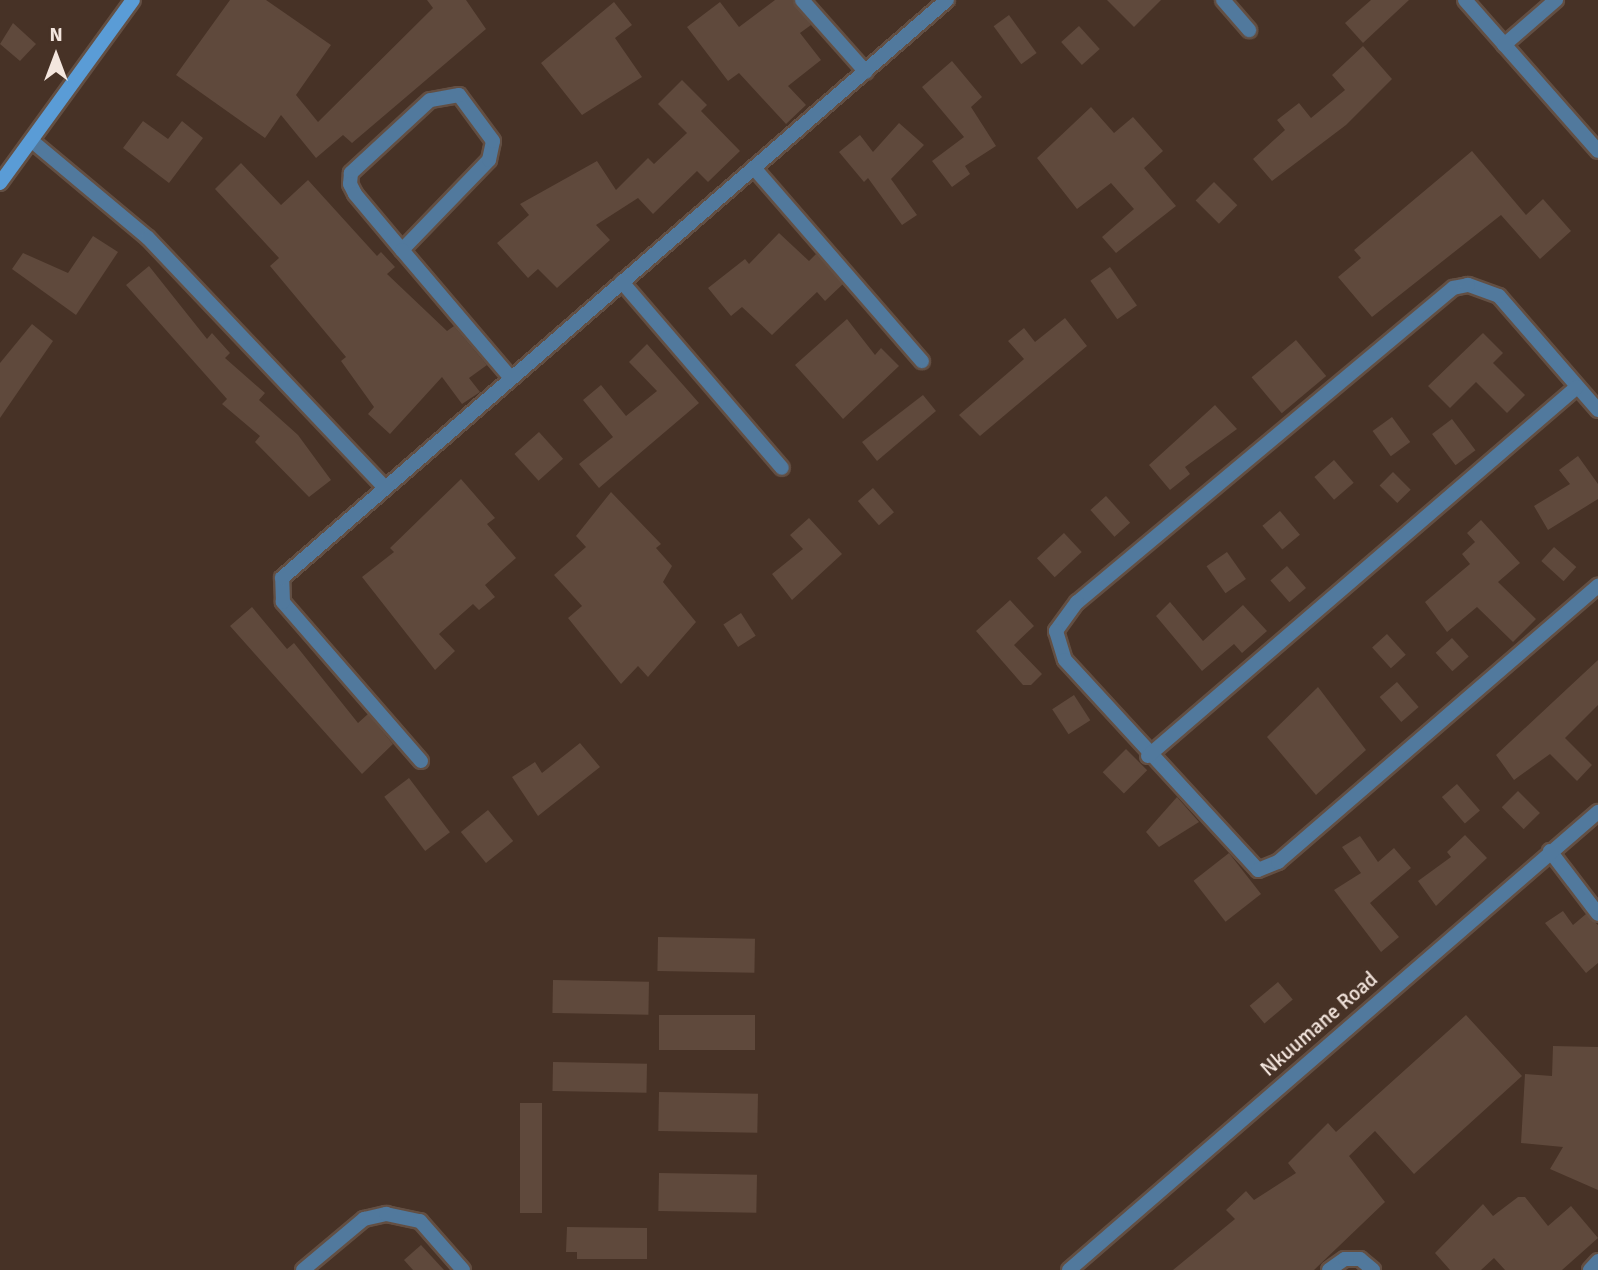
<!DOCTYPE html>
<html>
<head>
<meta charset="utf-8">
<style>
	body { margin:0 }
	#map { position:relative; width:1598px; height:1270px; overflow:hidden; background:#473226; font-family:Signika,sans-serif }
	div>[style] { position:absolute }
	.building>* { inset:0; background:#5f493c; transform-origin:0 0 }
	.roads { filter:drop-shadow(2px 0 #634f43) drop-shadow(-2px 0 #634f43) drop-shadow(0 2px #634f43) drop-shadow(0 -2px #634f43) }
	.street>* { height:14px; margin:-7px; padding:0 7px; transform-origin:7px; border-radius:7px; background:#51799d }
	.secondary>* { height:14px; margin:-7px; padding:0 7px; transform-origin:7px; border-radius:7px; background:#5a9cd6 }
	span { translate:-50% -50%; white-space:nowrap; text-align:center; line-height:1.15; -webkit-text-stroke:7px #473226; paint-order:stroke }
	.street-label { font-size:21px; color:#f4e6de }
	.north { position:absolute; left:21px; top:21px; width:70px; height:70px; -webkit-text-stroke:5px #473226; paint-order:stroke; rotate:0deg; font-size:19px; font-weight:700; line-height:28px; text-align:center; color:#f4e6de }
	.north::after { content:''; display:block; margin:auto; width:24px; height:32px; background:#f4e6de; clip-path:polygon(50% 0,100% 100%,50% 72%,0 100%) }
</style>
</head>
<body>
<div id="map">
	<div class="building">
		<i style="clip-path:polygon(230px 0,266px 0,331px 45px,296px 95px,318px 122px,433px 8px,427px 0,466px 0,486px 29px,352px 143px,343px 135px,316px 158px,281px 115px,265px 138px,176px 75px)"></i>
		<i style="clip-path:polygon(775px 0,793px 0,811px 25px,800px 33px,821px 60px,788px 86px,806px 105px,786px 124px,739px 73px,728px 81px,687px 27px,720px 2px,739px 27px)"></i>
		<i style="clip-path:polygon(1107px 0,1161px 0,1134px 27px)"></i>
		<i style="clip-path:polygon(1371px 0,1409px 0,1363px 43px,1345px 23px)"></i>
		<i style="clip-path:polygon(614px 2px,632px 25px,615px 38px,642px 77px,582px 115px,541px 63px)"></i>
		<i style="left:1009px;top:15px;width:47px;height:19px;rotate:54deg"></i>
		<i style="clip-path:polygon(13px 23px,36px 44px,20px 61px,0 44px)"></i>
		<i style="left:1079px;top:26px;width:31px;height:24px;rotate:48deg"></i>
		<i style="clip-path:polygon(1363px 46px,1392px 79px,1346px 125px,1272px 181px,1253px 159px,1285px 130px,1277px 120px,1299px 103px,1311px 118px,1345px 90px,1332px 75px)"></i>
		<i style="clip-path:polygon(952px 61px,982px 97px,971px 107px,996px 146px,965px 166px,970px 174px,952px 187px,932px 161px,964px 137px,922px 87px)"></i>
		<i style="clip-path:polygon(682px 80px,707px 105px,701px 111px,740px 151px,708px 182px,697px 171px,653px 214px,638px 198px,596px 225px,610px 240px,557px 288px,538px 269px,528px 278px,497px 243px,529px 215px,520px 204px,597px 161px,616px 190px,648px 158px,654px 164px,687px 133px,658px 104px)"></i>
		<i style="clip-path:polygon(1091px 107px,1114px 133px,1133px 117px,1163px 151px,1144px 168px,1176px 206px,1116px 253px,1102px 237px,1134px 209px,1111px 183px,1077px 209px,1037px 158px)"></i>
		<i style="clip-path:polygon(143px 121px,168px 139px,182px 121px,203px 138px,169px 183px,123px 148px)"></i>
		<i style="clip-path:polygon(899px 123px,924px 145px,891px 179px,917px 215px,902px 225px,868px 178px,864px 182px,839px 152px,860px 135px,873px 152px)"></i>
		<i style="clip-path:polygon(1472px 151px,1526px 215px,1543px 199px,1571px 231px,1540px 259px,1501px 215px,1372px 317px,1338px 277px,1361px 258px,1354px 250px)"></i>
		<i style="clip-path:polygon(241px 163px,281px 205px,308px 180px,377px 256px,381px 252px,395px 267px,387px 274px,447px 331px,454px 326px,487px 365px,469px 378px,480px 392px,462px 404px,442px 377px,390px 434px,368px 414px,374px 407px,341px 361px,346px 357px,270px 266px,279px 258px,215px 189px)"></i>
		<i style="left:1214px;top:182px;width:33px;height:26px;rotate:45deg"></i>
		<i style="clip-path:polygon(779px 233px,809px 261px,816px 254px,843px 284px,825px 301px,817px 292px,772px 335px,742px 307px,731px 316px,708px 288px,745px 259px,749px 264px)"></i>
		<i style="clip-path:polygon(93px 236px,118px 252px,76px 315px,12px 269px,23px 253px,68px 273px)"></i>
		<i style="clip-path:polygon(149px 266px,207px 339px,212px 333px,230px 353px,225px 358px,265px 393px,259px 400px,298px 435px,331px 480px,309px 497px,255px 442px,260px 436px,222px 404px,227px 399px,126px 285px)"></i>
		<i style="left:1110px;top:267px;width:47px;height:24px;rotate:55deg"></i>
		<i style="clip-path:polygon(1065px 318px,1087px 346px,980px 436px,959px 415px,1024px 359px,1008px 341px,1024px 328px,1035px 342px)"></i>
		<i style="clip-path:polygon(847px 319px,875px 355px,881px 348px,899px 366px,843px 419px,795px 365px)"></i>
		<i style="clip-path:polygon(32px 324px,53px 341px,0 418px,0 363px)"></i>
		<i style="clip-path:polygon(1483px 333px,1503px 353px,1493px 363px,1525px 395px,1507px 413px,1476px 382px,1450px 408px,1428px 386px)"></i>
		<i style="left:1296px;top:340px;width:47px;height:58px;rotate:50deg"></i>
		<i style="clip-path:polygon(647px 344px,699px 403px,599px 488px,579px 464px,613px 437px,583px 400px,601px 385px,626px 416px,657px 391px,629px 362px)"></i>
		<i style="clip-path:polygon(923px 395px,936px 411px,877px 461px,862px 442px)"></i>
		<i style="clip-path:polygon(1215px 405px,1237px 429px,1185px 467px,1190px 474px,1170px 490px,1149px 465px)"></i>
		<i style="left:1392px;top:417px;width:31px;height:24px;rotate:54deg"></i>
		<i style="left:1452px;top:419px;width:39px;height:25px;rotate:53deg"></i>
		<i style="left:539px;top:432px;width:36px;height:33px;rotate:48deg"></i>
		<i style="clip-path:polygon(1578px 456px,1598px 484px,1598px 499px,1548px 530px,1534px 506px,1570px 484px,1559px 470px)"></i>
		<i style="left:1334px;top:460px;width:30px;height:26px;rotate:49deg"></i>
		<i style="left:1393px;top:472px;width:25px;height:19px;rotate:45deg"></i>
		<i style="clip-path:polygon(461px 479px,495px 518px,487px 524px,516px 558px,485px 585px,495px 597px,479px 610px,473px 604px,439px 634px,455px 651px,435px 670px,362px 577px,394px 552px,390px 548px)"></i>
		<i style="left:873px;top:488px;width:32px;height:20px;rotate:49deg"></i>
		<i style="clip-path:polygon(611px 492px,661px 544px,656px 548px,672px 566px,663px 582px,696px 622px,648px 677px,638px 666px,621px 684px,568px 618px,582px 606px,554px 575px,586px 547px,576px 536px)"></i>
		<i style="left:1106px;top:496px;width:36px;height:21px;rotate:48deg"></i>
		<i style="left:1280px;top:511px;width:31px;height:23px;rotate:50deg"></i>
		<i style="clip-path:polygon(809px 518px,842px 554px,792px 600px,772px 574px,803px 549px,790px 535px)"></i>
		<i style="clip-path:polygon(1481px 520px,1520px 563px,1498px 582px,1536px 619px,1513px 642px,1477px 607px,1447px 632px,1425px 602px,1470px 564px,1462px 554px,1475px 542px,1467px 533px)"></i>
		<i style="left:1064px;top:533px;width:26px;height:37px;rotate:47deg"></i>
		<i style="left:1554px;top:547px;width:30px;height:19px;rotate:42deg"></i>
		<i style="left:1227px;top:552px;width:33px;height:25px;rotate:55deg"></i>
		<i style="left:1287px;top:566px;width:29px;height:22px;rotate:49deg"></i>
		<i style="clip-path:polygon(1010px 600px,1034px 626px,1014px 645px,1042px 674px,1031px 685px,1023px 685px,976px 631px)"></i>
		<i style="clip-path:polygon(1170px 602px,1203px 641px,1243px 605px,1267px 631px,1242px 653px,1234px 644px,1202px 671px,1156px 616px)"></i>
		<i style="clip-path:polygon(252px 607px,287px 649px,294px 643px,358px 723px,368px 714px,393px 744px,362px 774px,230px 626px)"></i>
		<i style="left:741px;top:613px;width:27px;height:21px;rotate:57deg"></i>
		<i style="left:1387px;top:634px;width:28px;height:20px;rotate:48deg"></i>
		<i style="left:1452px;top:638px;width:25px;height:22px;rotate:48deg"></i>
		<i style="clip-path:polygon(1598px 660px,1598px 705px,1565px 738px,1592px 765px,1577px 781px,1550px 754px,1514px 780px,1496px 755px)"></i>
		<i style="left:1397px;top:682px;width:33px;height:23px;rotate:49deg"></i>
		<i style="clip-path:polygon(1318px 687px,1366px 750px,1316px 795px,1267px 737px)"></i>
		<i style="left:1074px;top:695px;width:30px;height:26px;rotate:57deg"></i>
		<i style="clip-path:polygon(580px 743px,600px 767px,538px 816px,512px 777px,535px 762px,542px 773px)"></i>
		<i style="left:1126px;top:749px;width:30px;height:33px;rotate:45deg"></i>
		<i style="left:409px;top:778px;width:68px;height:31px;rotate:53deg"></i>
		<i style="left:1457px;top:784px;width:35px;height:20px;rotate:49deg"></i>
		<i style="left:1518px;top:791px;width:31px;height:23px;rotate:45deg"></i>
		<i style="clip-path:polygon(1177px 797px,1199px 822px,1159px 847px,1146px 832px)"></i>
		<i style="left:488px;top:810px;width:40px;height:35px;rotate:51deg"></i>
		<i style="clip-path:polygon(1465px 835px,1487px 858px,1436px 906px,1418px 881px,1451px 857px,1447px 852px)"></i>
		<i style="clip-path:polygon(1360px 836px,1378px 862px,1394px 848px,1411px 868px,1370px 903px,1399px 937px,1381px 952px,1334px 890px,1361px 873px,1342px 847px)"></i>
		<i style="left:1229px;top:853px;width:52px;height:45px;rotate:52deg"></i>
		<i style="clip-path:polygon(1563px 911px,1573px 925px,1586px 914px,1598px 925px,1598px 963px,1586px 973px,1545px 923px)"></i>
		<i style="left:658px;top:937px;width:97px;height:34px;rotate:1deg"></i>
		<i style="left:553px;top:980px;width:96px;height:33px;rotate:1deg"></i>
		<i style="left:1278px;top:982px;width:23px;height:37px;rotate:50deg"></i>
		<i style="left:659px;top:1015px;width:96px;height:35px"></i>
		<i style="clip-path:polygon(1466px 1015px,1522px 1076px,1414px 1174px,1375px 1131px,1349px 1156px,1385px 1202px,1314px 1270px,1173px 1270px,1235px 1219px,1226px 1210px,1246px 1191px,1254px 1200px,1296px 1173px,1288px 1163px,1328px 1123px,1336px 1132px)"></i>
		<i style="clip-path:polygon(1553px 1046px,1598px 1047px,1598px 1190px,1550px 1169px,1563px 1147px,1521px 1143px,1525px 1074px,1552px 1076px)"></i>
		<i style="left:553px;top:1062px;width:94px;height:29px;rotate:1deg"></i>
		<i style="left:659px;top:1092px;width:99px;height:39px;rotate:1deg"></i>
		<i style="left:520px;top:1103px;width:22px;height:110px"></i>
		<i style="left:659px;top:1173px;width:98px;height:38px;rotate:1deg"></i>
		<i style="clip-path:polygon(1518px 1197px,1525px 1197px,1548px 1226px,1571px 1206px,1598px 1238px,1562px 1270px,1505px 1270px,1494px 1258px,1481px 1270px,1450px 1270px,1435px 1253px,1483px 1204px,1493px 1216px)"></i>
		<i style="clip-path:polygon(567px 1227px,647px 1228px,647px 1259px,577px 1259px,577px 1252px,566px 1252px)"></i>
		<i style="clip-path:polygon(421px 1245px,444px 1270px,413px 1270px,404px 1260px)"></i>
	</div>
	<div class="roads">
		<div class="street">
			<i style="left:802px;top:0;width:96px;rotate:48.4deg"></i>
			<i style="left:1223px;top:0;width:40px;rotate:49deg"></i>
			<i style="left:1465px;top:0;width:201px;rotate:48.6deg"></i>
			<i style="left:1504px;top:45px;width:69px;rotate:-40.9deg"></i>
			<i style="left:32px;top:141px;width:151px;rotate:39.9deg"></i>
			<i style="left:148px;top:238px;width:344px;rotate:46.5deg"></i>
			<i style="left:754px;top:168px;width:256px;rotate:49deg"></i>
			<i style="left:402px;top:250px;width:125px;rotate:-46deg"></i>
			<i style="left:489px;top:160px;width:19px;rotate:-78deg"></i>
			<i style="left:493px;top:141px;width:57px;rotate:-126.5deg"></i>
			<i style="left:459px;top:95px;width:29px;rotate:170deg"></i>
			<i style="left:430px;top:100px;width:108px;rotate:137.3deg"></i>
			<i style="left:351px;top:173px;width:11px;rotate:95deg"></i>
			<i style="left:350px;top:184px;width:11px;rotate:63deg"></i>
			<i style="left:355px;top:194px;width:73px;rotate:50deg"></i>
			<i style="left:402px;top:250px;width:167px;rotate:49.6deg"></i>
			<i style="left:622px;top:282px;width:245px;rotate:49.3deg"></i>
			<i style="left:1598px;top:410px;width:151px;rotate:-131deg"></i>
			<i style="left:1499px;top:296px;width:33px;rotate:-160deg"></i>
			<i style="left:1468px;top:285px;width:15px;rotate:169deg"></i>
			<i style="left:1453px;top:288px;width:490px;rotate:140.1deg"></i>
			<i style="left:1077px;top:602px;width:36px;rotate:126deg"></i>
			<i style="left:1056px;top:631px;width:30px;rotate:73deg"></i>
			<i style="left:1065px;top:660px;width:285px;rotate:47.4deg"></i>
			<i style="left:1258px;top:870px;width:22px;rotate:-22deg"></i>
			<i style="left:1278px;top:862px;width:423px;rotate:-40.8deg"></i>
			<i style="left:1148px;top:756px;width:566px;rotate:-40.7deg"></i>
			<i style="left:421px;top:761px;width:211px;rotate:-131deg"></i>
			<i style="left:283px;top:602px;width:24px;rotate:-92deg"></i>
			<i style="left:282px;top:578px;width:881px;rotate:-41deg"></i>
			<i style="left:1550px;top:851px;width:79px;rotate:52.7deg"></i>
			<i style="left:303px;top:1270px;width:80px;rotate:-39.9deg"></i>
			<i style="left:364px;top:1219px;width:23px;rotate:-13deg"></i>
			<i style="left:386px;top:1214px;width:35px;rotate:12deg"></i>
			<i style="left:420px;top:1221px;width:65px;rotate:48.7deg"></i>
			<i style="left:1069px;top:1270px;width:700px;rotate:-40.89deg"></i>
			<i style="left:1329px;top:1270px;width:19px;rotate:-35deg"></i>
			<i style="left:1345px;top:1259px;width:15px"></i>
			<i style="left:1360px;top:1259px;width:17px;rotate:40deg"></i>
			<i style="left:1590px;top:1270px;width:12px;rotate:-48deg"></i>
		</div>
		<div class="secondary">
			<i style="left:0;top:183px;width:226px;rotate:-54deg"></i>
		</div>
	</div>
	<div class="street-label">
		<span style="left:1319px;top:1024px;rotate:-41deg">Nkuumane Road</span>
	</div>
	<div class="north">N</div>
</div>
</body>
</html>
